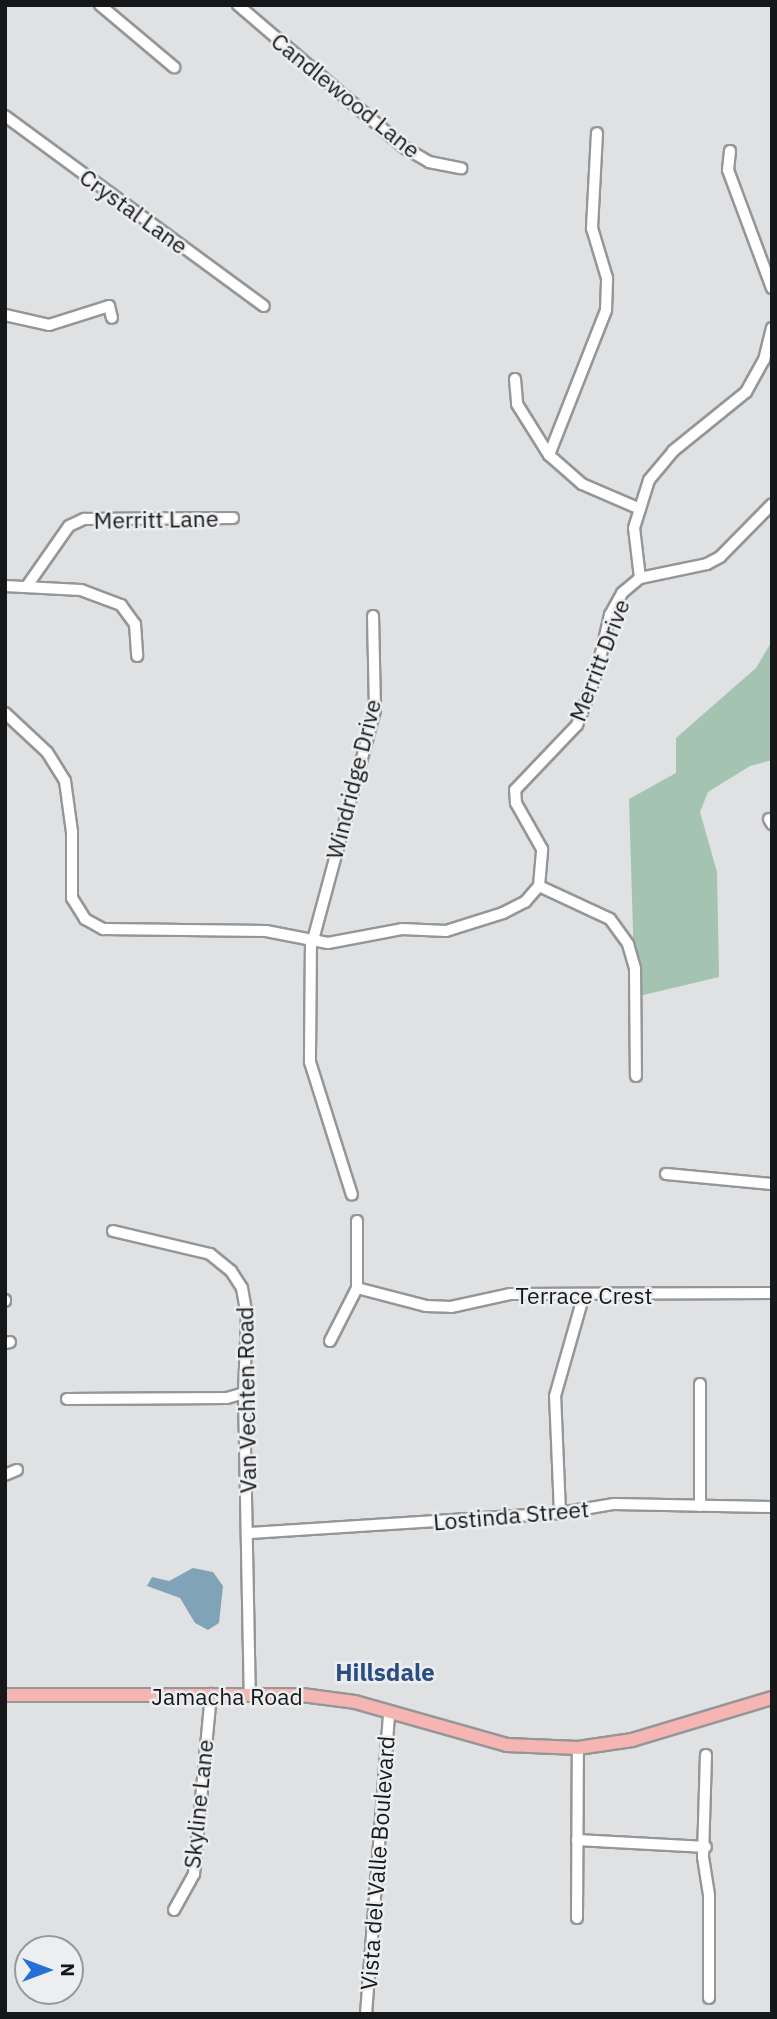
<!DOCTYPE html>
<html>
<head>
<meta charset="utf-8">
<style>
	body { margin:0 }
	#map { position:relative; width:777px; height:2019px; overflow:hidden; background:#e0e1e3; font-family:"IBM Plex Sans",sans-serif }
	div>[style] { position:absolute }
	.green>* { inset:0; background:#a4c3b1 }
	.water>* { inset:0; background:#81a3b7 }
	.roads { filter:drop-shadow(2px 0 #959698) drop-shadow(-2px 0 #959698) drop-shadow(0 2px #959698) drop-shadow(0 -2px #959698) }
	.minor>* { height:10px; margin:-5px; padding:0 5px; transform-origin:5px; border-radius:5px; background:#fff }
	.major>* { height:12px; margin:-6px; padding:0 6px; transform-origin:6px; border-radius:6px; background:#f5b6b3 }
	span { translate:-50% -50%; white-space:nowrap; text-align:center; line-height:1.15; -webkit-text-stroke:5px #edeef0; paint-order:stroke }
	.street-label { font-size:23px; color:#161718 }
	.neighbourhood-label { font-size:24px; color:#2a4e84; font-weight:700 }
	.frame { position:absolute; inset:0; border:7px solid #161718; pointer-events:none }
	.north { position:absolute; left:14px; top:1935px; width:70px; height:70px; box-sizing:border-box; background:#edeef0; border:2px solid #97989a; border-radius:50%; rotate:90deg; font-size:19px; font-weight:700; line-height:28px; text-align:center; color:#161718 }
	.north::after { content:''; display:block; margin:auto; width:24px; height:32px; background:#246fda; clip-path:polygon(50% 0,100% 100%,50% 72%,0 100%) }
</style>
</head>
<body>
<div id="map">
	<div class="green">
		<i style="clip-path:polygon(772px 641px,772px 760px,750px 766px,708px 792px,700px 812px,717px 872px,719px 977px,635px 997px,629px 799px,676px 773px,676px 738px,756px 668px)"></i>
	</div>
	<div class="water">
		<i style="clip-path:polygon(193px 1568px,213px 1572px,223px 1586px,219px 1623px,208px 1630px,195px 1623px,180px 1598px,147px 1586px,152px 1577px,169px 1581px)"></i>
	</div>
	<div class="roads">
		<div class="minor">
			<i style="left:100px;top:5px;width:97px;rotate:40deg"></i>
			<i style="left:238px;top:5px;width:220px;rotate:40.6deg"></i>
			<i style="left:405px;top:148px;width:28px;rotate:30deg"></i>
			<i style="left:429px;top:162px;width:33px;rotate:11deg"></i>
			<i style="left:5px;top:116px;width:321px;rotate:36.3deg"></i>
			<i style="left:730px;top:151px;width:19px;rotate:96deg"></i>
			<i style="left:728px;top:170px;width:126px;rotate:69.6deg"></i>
			<i style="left:5px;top:315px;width:45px;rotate:12.8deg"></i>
			<i style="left:49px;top:325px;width:63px;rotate:-17.6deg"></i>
			<i style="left:109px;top:306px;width:12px;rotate:76deg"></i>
			<i style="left:515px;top:379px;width:25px;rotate:85deg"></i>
			<i style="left:517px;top:404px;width:60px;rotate:57.9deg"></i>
			<i style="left:549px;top:455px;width:44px;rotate:41.3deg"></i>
			<i style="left:582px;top:484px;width:63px;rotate:23.3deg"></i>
			<i style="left:549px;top:455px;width:156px;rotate:-68.5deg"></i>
			<i style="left:606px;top:310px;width:32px;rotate:-88deg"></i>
			<i style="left:607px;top:278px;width:52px;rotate:-106.7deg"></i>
			<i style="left:592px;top:228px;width:95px;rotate:-87deg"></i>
			<i style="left:640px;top:578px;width:50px;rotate:-96.8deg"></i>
			<i style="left:634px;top:528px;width:50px;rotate:-72.6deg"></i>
			<i style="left:649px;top:480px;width:38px;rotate:-50deg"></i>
			<i style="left:673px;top:451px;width:94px;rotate:-38.9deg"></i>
			<i style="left:746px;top:392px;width:37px;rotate:-61deg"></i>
			<i style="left:764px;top:360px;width:33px;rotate:-76deg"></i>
			<i style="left:5px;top:586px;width:76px;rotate:3deg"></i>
			<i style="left:81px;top:590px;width:43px;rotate:20.6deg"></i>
			<i style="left:121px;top:605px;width:24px;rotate:54deg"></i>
			<i style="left:135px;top:624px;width:32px;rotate:86deg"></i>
			<i style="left:27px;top:586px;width:73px;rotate:-55deg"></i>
			<i style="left:69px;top:526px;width:17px;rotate:-25deg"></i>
			<i style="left:84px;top:519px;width:149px;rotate:-0.4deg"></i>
			<i style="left:5px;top:713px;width:57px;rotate:42.9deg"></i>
			<i style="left:47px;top:752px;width:34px;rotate:58deg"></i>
			<i style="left:65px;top:781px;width:51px;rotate:82.2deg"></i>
			<i style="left:72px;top:832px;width:66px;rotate:90deg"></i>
			<i style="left:72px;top:898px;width:25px;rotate:58deg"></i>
			<i style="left:85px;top:919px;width:21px;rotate:29deg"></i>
			<i style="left:103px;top:929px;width:163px;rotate:0.7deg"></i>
			<i style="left:266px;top:931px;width:63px;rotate:11deg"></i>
			<i style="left:328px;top:943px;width:75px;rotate:-10.7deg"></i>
			<i style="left:402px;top:929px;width:44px;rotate:2.6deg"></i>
			<i style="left:446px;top:931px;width:60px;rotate:-17.5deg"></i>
			<i style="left:503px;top:913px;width:25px;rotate:-27deg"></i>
			<i style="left:525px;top:902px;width:21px;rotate:-49deg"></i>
			<i style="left:539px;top:886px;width:37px;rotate:-85deg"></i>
			<i style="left:542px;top:849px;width:53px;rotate:-119.5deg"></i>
			<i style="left:516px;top:803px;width:13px;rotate:-94deg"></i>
			<i style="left:515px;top:790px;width:90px;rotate:-46.4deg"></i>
			<i style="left:577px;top:725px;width:53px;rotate:-69.2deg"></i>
			<i style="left:596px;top:675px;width:62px;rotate:-76.9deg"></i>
			<i style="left:610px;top:615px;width:25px;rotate:-61deg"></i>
			<i style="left:622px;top:593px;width:23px;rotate:-40deg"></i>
			<i style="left:640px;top:578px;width:68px;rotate:-11.8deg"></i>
			<i style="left:707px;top:564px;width:15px;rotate:-28deg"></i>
			<i style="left:720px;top:557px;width:74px;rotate:-45.5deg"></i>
			<i style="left:769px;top:819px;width:6px;rotate:59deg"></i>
			<i style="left:539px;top:886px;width:78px;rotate:24.9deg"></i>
			<i style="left:610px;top:919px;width:31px;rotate:54deg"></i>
			<i style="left:628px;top:944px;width:26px;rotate:74deg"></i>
			<i style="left:635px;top:969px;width:107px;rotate:89.5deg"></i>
			<i style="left:311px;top:940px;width:122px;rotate:90.5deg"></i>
			<i style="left:310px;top:1062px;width:139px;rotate:72.5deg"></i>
			<i style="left:313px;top:940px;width:238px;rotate:-74.9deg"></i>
			<i style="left:375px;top:710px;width:94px;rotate:-91.2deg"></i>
			<i style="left:666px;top:1174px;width:106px;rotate:5.4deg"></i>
			<i style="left:113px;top:1231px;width:100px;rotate:13.3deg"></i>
			<i style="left:210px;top:1254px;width:27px;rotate:39deg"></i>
			<i style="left:231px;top:1271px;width:20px;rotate:57deg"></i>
			<i style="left:242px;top:1288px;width:27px;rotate:80deg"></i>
			<i style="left:247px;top:1315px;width:78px;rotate:92.2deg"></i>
			<i style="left:244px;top:1393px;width:302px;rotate:88.9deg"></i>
			<i style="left:357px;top:1288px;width:71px;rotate:14.6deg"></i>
			<i style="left:426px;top:1306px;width:25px;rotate:2deg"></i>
			<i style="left:451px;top:1307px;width:60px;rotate:-12.4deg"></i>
			<i style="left:510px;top:1294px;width:262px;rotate:-0.2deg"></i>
			<i style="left:5px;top:1301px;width:1px;rotate:-90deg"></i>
			<i style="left:330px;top:1341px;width:59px;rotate:-63deg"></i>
			<i style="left:357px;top:1288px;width:67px;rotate:-90deg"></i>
			<i style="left:5px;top:1343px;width:5px;rotate:-11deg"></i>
			<i style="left:700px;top:1384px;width:122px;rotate:90deg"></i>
			<i style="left:67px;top:1399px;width:160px;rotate:-0.4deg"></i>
			<i style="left:227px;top:1398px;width:18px;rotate:-16deg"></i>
			<i style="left:5px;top:1475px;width:13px;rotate:-23deg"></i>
			<i style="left:560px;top:1513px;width:117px;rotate:-92.4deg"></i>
			<i style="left:555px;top:1396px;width:106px;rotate:-74.1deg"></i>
			<i style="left:250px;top:1533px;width:311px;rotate:-3.7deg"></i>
			<i style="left:560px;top:1513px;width:55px;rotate:-9.5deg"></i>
			<i style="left:614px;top:1504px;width:158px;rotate:1.1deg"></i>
			<i style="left:706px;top:1755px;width:102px;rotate:91.7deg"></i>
			<i style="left:703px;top:1857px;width:39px;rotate:81deg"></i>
			<i style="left:709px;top:1896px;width:102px;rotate:90deg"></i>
			<i style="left:577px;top:1840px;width:129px;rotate:3.1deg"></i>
			<i style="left:174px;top:1910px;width:41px;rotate:-60.9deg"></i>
			<i style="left:194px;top:1874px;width:181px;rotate:-84.6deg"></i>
			<i style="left:577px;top:1918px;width:170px;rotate:-89.7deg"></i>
			<i style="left:366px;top:2014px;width:303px;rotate:-85.6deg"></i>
		</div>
		<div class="major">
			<i style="left:5px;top:1695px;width:297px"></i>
			<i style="left:302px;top:1695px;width:53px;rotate:7.5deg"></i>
			<i style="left:355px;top:1702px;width:158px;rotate:15.8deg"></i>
			<i style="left:507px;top:1745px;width:71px;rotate:2.4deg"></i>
			<i style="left:578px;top:1748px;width:55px;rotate:-8.4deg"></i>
			<i style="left:632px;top:1740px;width:146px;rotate:-16.7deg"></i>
		</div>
	</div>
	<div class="street-label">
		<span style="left:346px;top:95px;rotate:39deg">Candlewood Lane</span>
		<span style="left:134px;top:211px;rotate:36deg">Crystal Lane</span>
		<span style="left:156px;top:519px;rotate:-1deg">Merritt Lane</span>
		<span style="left:599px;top:660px;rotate:-69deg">Merritt Drive</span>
		<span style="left:353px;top:779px;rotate:-76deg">Windridge Drive</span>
		<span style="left:584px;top:1295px">Terrace Crest</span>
		<span style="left:246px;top:1400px;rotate:-91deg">Van Vechten Road</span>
		<span style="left:511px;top:1515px;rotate:-5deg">Lostinda Street</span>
		<span style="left:227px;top:1696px">Jamacha Road</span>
		<span style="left:198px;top:1804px;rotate:-84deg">Skyline Lane</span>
		<span style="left:377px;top:1863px;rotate:-86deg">Vista del Valle Boulevard</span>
	</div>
	<div class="neighbourhood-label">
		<span style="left:385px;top:1673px">Hillsdale</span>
	</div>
	<div class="frame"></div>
	<div class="north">N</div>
</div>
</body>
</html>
